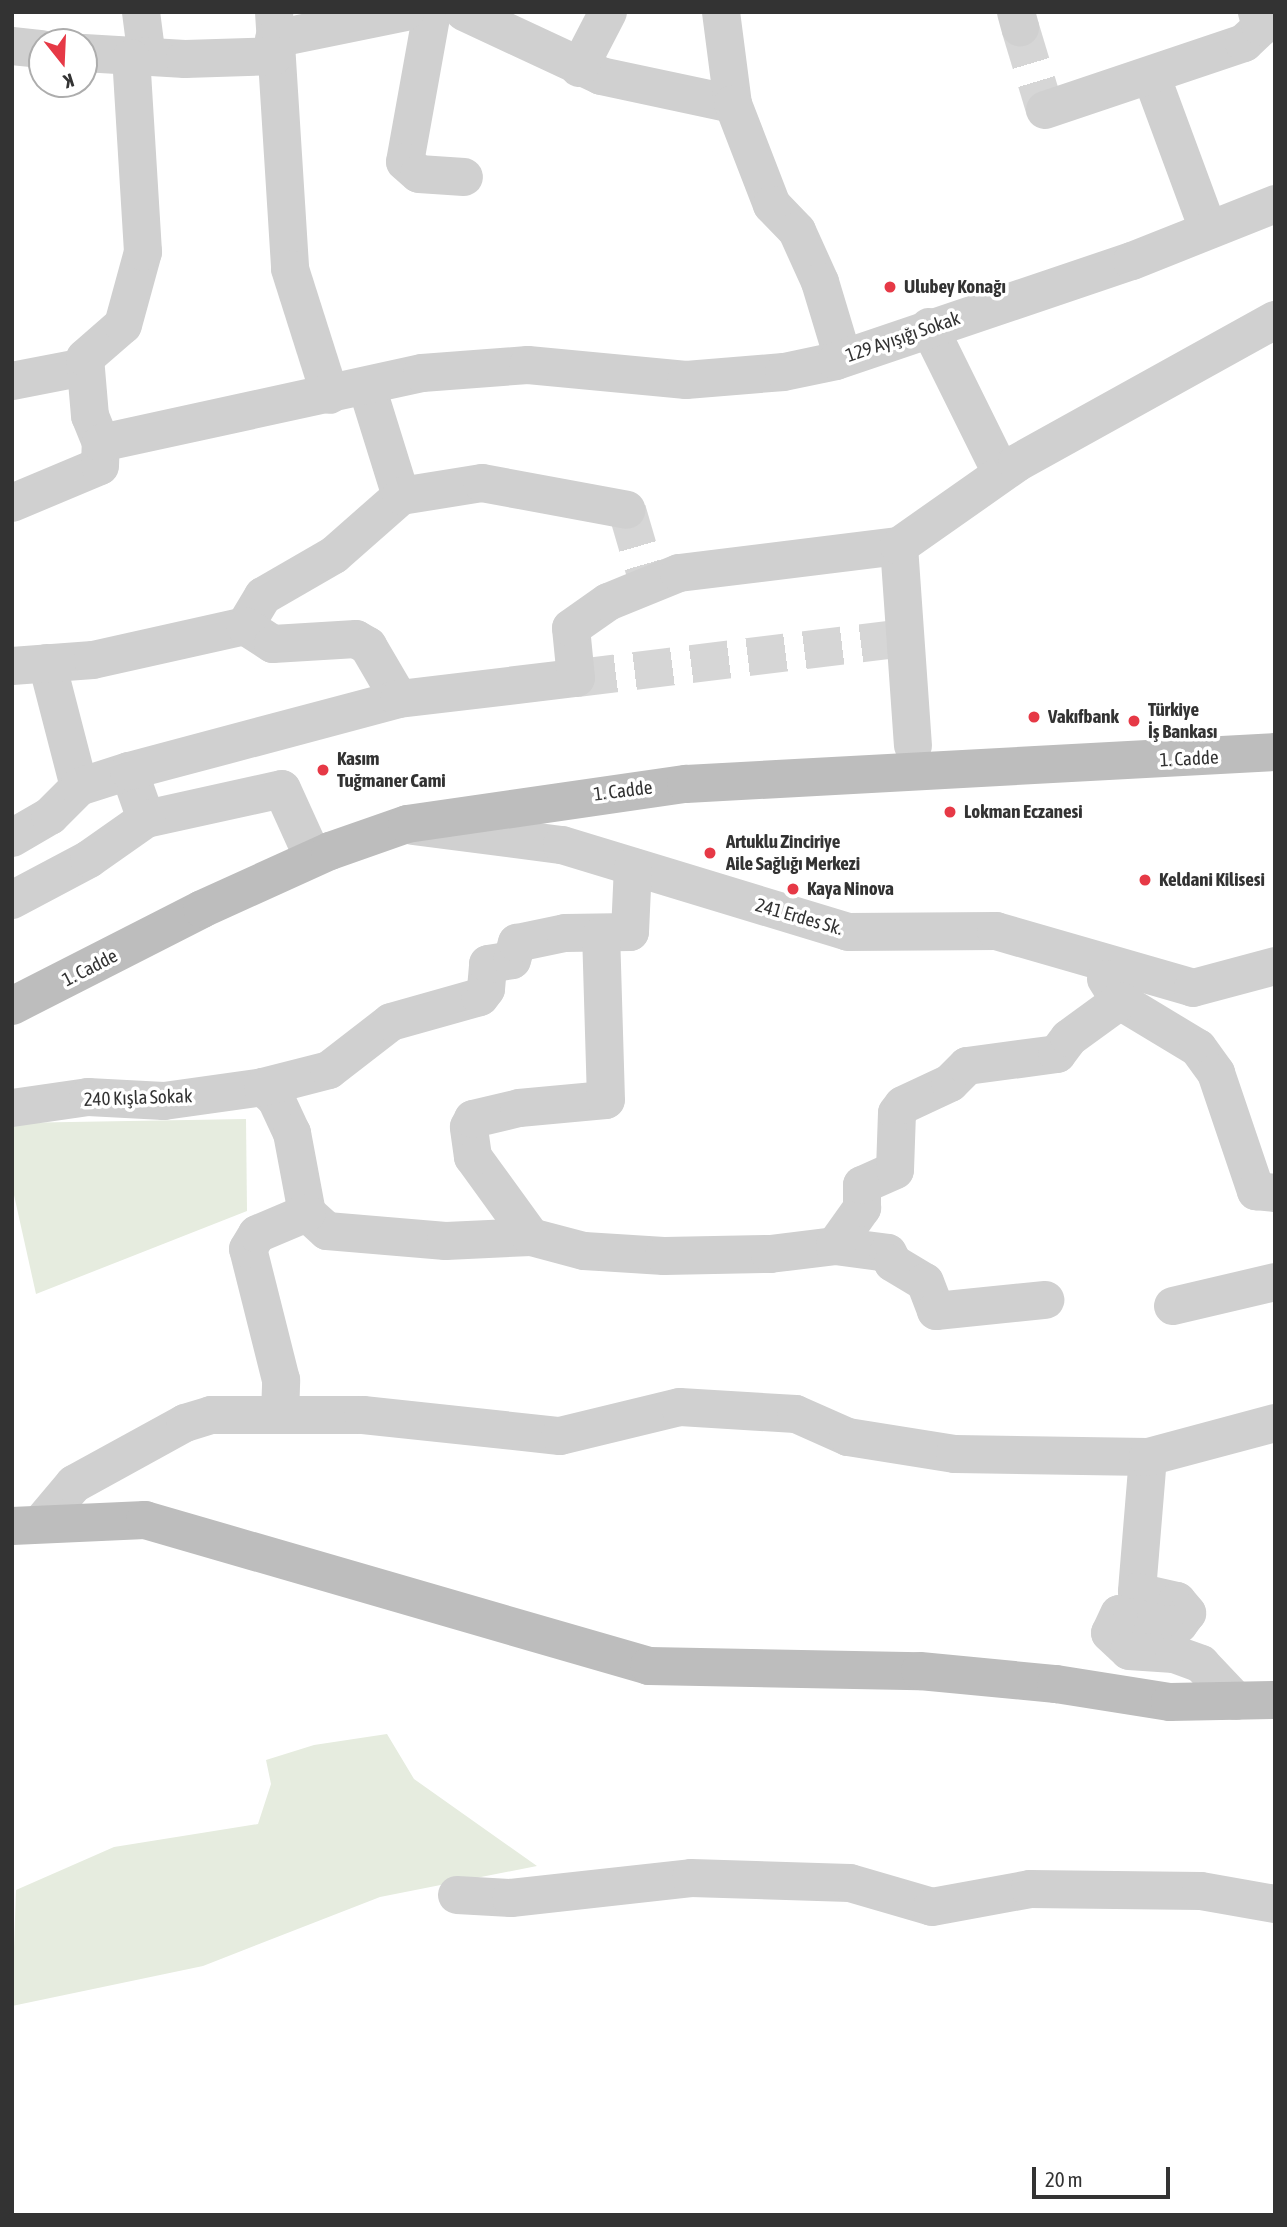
<!DOCTYPE html>
<html>
<head>
<meta charset="utf-8">
<style>
	body { margin:0 }
	#map { position:relative; width:1287px; height:2227px; overflow:hidden; background:#fff; font-family:"Asap Condensed",sans-serif }
	div>[style] { position:absolute }
	.green>* { inset:0; background:#e6ecdf }
	.street-tunnel>* { height:38px; margin-top:-19px; transform-origin:0; background:repeating-linear-gradient(90deg,#d6d6d6 0 38px,transparent 0 57px) }
	.street>* { height:38px; margin:-19px; padding:0 19px; transform-origin:19px; border-radius:19px; background:#d0d0d0 }
	.secondary>* { height:38px; margin:-19px; padding:0 19px; transform-origin:19px; border-radius:19px; background:#bdbdbd }
	.dots>* { width:19px; height:19px; translate:-50% -50%; box-sizing:border-box; border:4px solid #fff; border-radius:50% }
	span { translate:-50% -50%; white-space:nowrap; text-align:center; line-height:1.15; -webkit-text-stroke:7px #fff; paint-order:stroke }
	.poi-label { font-size:19px; color:#333; font-weight:700 }
	.left { translate:0 -50%; text-align:left }
	.street-label { font-size:19px; color:#333 }
	.frame { position:absolute; inset:0; border:14px solid #333; pointer-events:none }
	.north { position:absolute; left:28px; top:28px; width:70px; height:70px; box-sizing:border-box; background:#fff; border:2px solid #adadad; border-radius:50%; rotate:162deg; font-size:19px; font-weight:700; line-height:28px; text-align:center; color:#333 }
	.north::after { content:''; display:block; margin:auto; width:24px; height:32px; background:#e63946; clip-path:polygon(50% 0,100% 100%,50% 72%,0 100%) }
	.scale { position:absolute; left:1032px; top:2167px; width:138px; height:32px; box-sizing:border-box; border:4px solid #333; border-top:0; padding-left:9px; font-size:21px; line-height:24px; white-space:nowrap; color:#333; -webkit-text-stroke:5px #fff; paint-order:stroke }
</style>
</head>
<body>
<div id="map">
	<div class="green">
		<i style="clip-path:polygon(246px 1119px,247px 1211px,36px 1294px,12px 1186px,12px 1123px)"></i>
		<i style="clip-path:polygon(387px 1734px,414px 1779px,537px 1866px,380px 1897px,203px 1966px,12px 2006px,16px 1890px,114px 1847px,258px 1824px,271px 1784px,266px 1760px,314px 1745px)"></i>
	</div>
	<div class="street-tunnel">
		<i style="left:1020px;top:27px;width:87px;rotate:73.2deg"></i>
		<i style="left:627px;top:510px;width:78px;rotate:73.7deg"></i>
		<i style="left:578px;top:678px;width:330px;rotate:-7deg"></i>
	</div>
	<div class="street">
		<i style="left:141px;top:12px;width:46px;rotate:82.6deg"></i>
		<i style="left:274px;top:12px;width:257px;rotate:86.4deg"></i>
		<i style="left:290px;top:269px;width:132px;rotate:72.4deg"></i>
		<i style="left:432px;top:12px;width:152px;rotate:100.2deg"></i>
		<i style="left:405px;top:162px;width:18px;rotate:41deg"></i>
		<i style="left:419px;top:174px;width:45px;rotate:3.8deg"></i>
		<i style="left:464px;top:12px;width:151px;rotate:25deg"></i>
		<i style="left:601px;top:76px;width:135px;rotate:12deg"></i>
		<i style="left:721px;top:12px;width:93px;rotate:82.6deg"></i>
		<i style="left:733px;top:104px;width:108px;rotate:68.9deg"></i>
		<i style="left:772px;top:205px;width:36px;rotate:46deg"></i>
		<i style="left:797px;top:231px;width:56px;rotate:65.7deg"></i>
		<i style="left:820px;top:282px;width:79px;rotate:73.2deg"></i>
		<i style="left:1016px;top:12px;width:16px;rotate:75deg"></i>
		<i style="left:274px;top:39px;width:134px;rotate:-11.6deg"></i>
		<i style="left:12px;top:46px;width:30px;rotate:6deg"></i>
		<i style="left:84px;top:53px;width:101px;rotate:3.4deg"></i>
		<i style="left:185px;top:59px;width:89px;rotate:-1.9deg"></i>
		<i style="left:579px;top:68px;width:63px;rotate:-62.6deg"></i>
		<i style="left:1151px;top:75px;width:164px;rotate:69.7deg"></i>
		<i style="left:1045px;top:110px;width:210px;rotate:-18.6deg"></i>
		<i style="left:1244px;top:43px;width:23px;rotate:-43deg"></i>
		<i style="left:1261px;top:27px;width:16px;rotate:-105deg"></i>
		<i style="left:929px;top:327px;width:163px;rotate:63.7deg"></i>
		<i style="left:12px;top:381px;width:73px;rotate:-11deg"></i>
		<i style="left:367px;top:387px;width:114px;rotate:72.7deg"></i>
		<i style="left:101px;top:443px;width:29px;rotate:-112deg"></i>
		<i style="left:90px;top:416px;width:58px;rotate:-94.9deg"></i>
		<i style="left:85px;top:358px;width:50px;rotate:-41deg"></i>
		<i style="left:123px;top:325px;width:76px;rotate:-74.7deg"></i>
		<i style="left:143px;top:252px;width:194px;rotate:-93.5deg"></i>
		<i style="left:12px;top:503px;width:95px;rotate:-22.8deg"></i>
		<i style="left:100px;top:466px;width:23px;rotate:-88deg"></i>
		<i style="left:101px;top:443px;width:329px;rotate:-12.3deg"></i>
		<i style="left:422px;top:373px;width:106px;rotate:-4.3deg"></i>
		<i style="left:528px;top:365px;width:159px;rotate:5.4deg"></i>
		<i style="left:686px;top:380px;width:98px;rotate:-4.7deg"></i>
		<i style="left:784px;top:372px;width:53px;rotate:-11.9deg"></i>
		<i style="left:836px;top:361px;width:312px;rotate:-18.7deg"></i>
		<i style="left:1132px;top:261px;width:154px;rotate:-21.7deg"></i>
		<i style="left:899px;top:546px;width:200px;rotate:86deg"></i>
		<i style="left:245px;top:626px;width:35px;rotate:-59deg"></i>
		<i style="left:263px;top:596px;width:82px;rotate:-30deg"></i>
		<i style="left:334px;top:555px;width:89px;rotate:-41.4deg"></i>
		<i style="left:401px;top:496px;width:82px;rotate:-9.1deg"></i>
		<i style="left:482px;top:483px;width:147px;rotate:10.5deg"></i>
		<i style="left:47px;top:663px;width:128px;rotate:75.5deg"></i>
		<i style="left:12px;top:666px;width:81px;rotate:-4.2deg"></i>
		<i style="left:93px;top:660px;width:156px;rotate:-12.6deg"></i>
		<i style="left:245px;top:626px;width:33px;rotate:33deg"></i>
		<i style="left:273px;top:644px;width:83px;rotate:-3.4deg"></i>
		<i style="left:356px;top:639px;width:14px;rotate:30deg"></i>
		<i style="left:368px;top:646px;width:61px;rotate:59.7deg"></i>
		<i style="left:129px;top:771px;width:51px;rotate:70.5deg"></i>
		<i style="left:146px;top:819px;width:139px;rotate:-12.4deg"></i>
		<i style="left:282px;top:789px;width:58px;rotate:65.6deg"></i>
		<i style="left:413px;top:826px;width:150px;rotate:7.3deg"></i>
		<i style="left:562px;top:845px;width:299px;rotate:16.9deg"></i>
		<i style="left:848px;top:932px;width:148px;rotate:-0.4deg"></i>
		<i style="left:996px;top:931px;width:205px;rotate:16.1deg"></i>
		<i style="left:1193px;top:988px;width:85px;rotate:-15deg"></i>
		<i style="left:12px;top:838px;width:44px;rotate:-30.1deg"></i>
		<i style="left:50px;top:816px;width:41px;rotate:-45deg"></i>
		<i style="left:79px;top:787px;width:52px;rotate:-17.7deg"></i>
		<i style="left:129px;top:771px;width:279px;rotate:-14.9deg"></i>
		<i style="left:399px;top:699px;width:178px;rotate:-6.8deg"></i>
		<i style="left:576px;top:678px;width:50px;rotate:-95.7deg"></i>
		<i style="left:571px;top:628px;width:45px;rotate:-35.1deg"></i>
		<i style="left:608px;top:602px;width:77px;rotate:-22.2deg"></i>
		<i style="left:679px;top:573px;width:222px;rotate:-7deg"></i>
		<i style="left:899px;top:546px;width:144px;rotate:-35.1deg"></i>
		<i style="left:1017px;top:463px;width:295px;rotate:-29deg"></i>
		<i style="left:12px;top:900px;width:87px;rotate:-28deg"></i>
		<i style="left:89px;top:859px;width:70px;rotate:-35.1deg"></i>
		<i style="left:1106px;top:979px;width:26px;rotate:58deg"></i>
		<i style="left:1120px;top:1001px;width:91px;rotate:31.1deg"></i>
		<i style="left:1198px;top:1048px;width:31px;rotate:54deg"></i>
		<i style="left:1216px;top:1073px;width:125px;rotate:71.3deg"></i>
		<i style="left:1256px;top:1191px;width:19px;rotate:6deg"></i>
		<i style="left:263px;top:1087px;width:18px;rotate:43deg"></i>
		<i style="left:276px;top:1099px;width:38px;rotate:65deg"></i>
		<i style="left:292px;top:1133px;width:81px;rotate:79.4deg"></i>
		<i style="left:307px;top:1213px;width:27px;rotate:42deg"></i>
		<i style="left:327px;top:1231px;width:119px;rotate:4.8deg"></i>
		<i style="left:446px;top:1241px;width:85px;rotate:-2.7deg"></i>
		<i style="left:531px;top:1237px;width:55px;rotate:14.8deg"></i>
		<i style="left:584px;top:1251px;width:80px;rotate:3.6deg"></i>
		<i style="left:664px;top:1256px;width:106px;rotate:-1.1deg"></i>
		<i style="left:770px;top:1254px;width:65px;rotate:-7deg"></i>
		<i style="left:835px;top:1246px;width:53px;rotate:7.5deg"></i>
		<i style="left:888px;top:1253px;width:11px;rotate:63deg"></i>
		<i style="left:893px;top:1263px;width:37px;rotate:31deg"></i>
		<i style="left:925px;top:1282px;width:31px;rotate:69deg"></i>
		<i style="left:936px;top:1311px;width:110px;rotate:-5.8deg"></i>
		<i style="left:12px;top:1108px;width:77px;rotate:-8.2deg"></i>
		<i style="left:88px;top:1097px;width:76px;rotate:3deg"></i>
		<i style="left:164px;top:1101px;width:100px;rotate:-8deg"></i>
		<i style="left:263px;top:1087px;width:68px;rotate:-14.4deg"></i>
		<i style="left:329px;top:1070px;width:78px;rotate:-37.7deg"></i>
		<i style="left:391px;top:1022px;width:92px;rotate:-15.7deg"></i>
		<i style="left:480px;top:997px;width:10px;rotate:-53deg"></i>
		<i style="left:486px;top:989px;width:25px;rotate:-85deg"></i>
		<i style="left:488px;top:964px;width:24px;rotate:-9deg"></i>
		<i style="left:512px;top:960px;width:18px;rotate:-74deg"></i>
		<i style="left:517px;top:943px;width:49px;rotate:-11.8deg"></i>
		<i style="left:565px;top:933px;width:65px;rotate:-0.9deg"></i>
		<i style="left:630px;top:932px;width:65px;rotate:-87.4deg"></i>
		<i style="left:531px;top:1237px;width:99px;rotate:-125.9deg"></i>
		<i style="left:473px;top:1157px;width:30px;rotate:-98deg"></i>
		<i style="left:469px;top:1127px;width:9px;rotate:-63deg"></i>
		<i style="left:473px;top:1119px;width:47px;rotate:-13.4deg"></i>
		<i style="left:519px;top:1108px;width:87px;rotate:-5.3deg"></i>
		<i style="left:606px;top:1100px;width:164px;rotate:-91.7deg"></i>
		<i style="left:835px;top:1246px;width:47px;rotate:-54.6deg"></i>
		<i style="left:862px;top:1208px;width:23px;rotate:-90deg"></i>
		<i style="left:862px;top:1185px;width:36px;rotate:-24deg"></i>
		<i style="left:895px;top:1170px;width:57px;rotate:-88deg"></i>
		<i style="left:897px;top:1113px;width:10px;rotate:-53deg"></i>
		<i style="left:903px;top:1105px;width:52px;rotate:-25.1deg"></i>
		<i style="left:950px;top:1083px;width:24px;rotate:-45deg"></i>
		<i style="left:967px;top:1066px;width:91px;rotate:-7.6deg"></i>
		<i style="left:1057px;top:1054px;width:20px;rotate:-53deg"></i>
		<i style="left:1069px;top:1038px;width:63px;rotate:-36deg"></i>
		<i style="left:1173px;top:1306px;width:105px;rotate:-13.2deg"></i>
		<i style="left:280px;top:1415px;width:35px;rotate:-88deg"></i>
		<i style="left:281px;top:1380px;width:135px;rotate:-104.1deg"></i>
		<i style="left:248px;top:1249px;width:17px;rotate:-59deg"></i>
		<i style="left:257px;top:1234px;width:54px;rotate:-22.8deg"></i>
		<i style="left:1148px;top:1457px;width:135px;rotate:94.7deg"></i>
		<i style="left:1137px;top:1592px;width:41px;rotate:12.7deg"></i>
		<i style="left:1177px;top:1601px;width:16px;rotate:50deg"></i>
		<i style="left:1187px;top:1613px;width:14px;rotate:126deg"></i>
		<i style="left:1179px;top:1624px;width:15px;rotate:176deg"></i>
		<i style="left:1164px;top:1625px;width:46px;rotate:-166.3deg"></i>
		<i style="left:1119px;top:1614px;width:21px;rotate:115deg"></i>
		<i style="left:1110px;top:1633px;width:26px;rotate:43deg"></i>
		<i style="left:1129px;top:1651px;width:45px;rotate:3.8deg"></i>
		<i style="left:1174px;top:1654px;width:29px;rotate:20deg"></i>
		<i style="left:1201px;top:1664px;width:51px;rotate:46.6deg"></i>
		<i style="left:42px;top:1522px;width:50px;rotate:-49.9deg"></i>
		<i style="left:74px;top:1484px;width:127px;rotate:-28.8deg"></i>
		<i style="left:185px;top:1423px;width:27px;rotate:-17deg"></i>
		<i style="left:211px;top:1415px;width:152px"></i>
		<i style="left:363px;top:1415px;width:198px;rotate:6.1deg"></i>
		<i style="left:560px;top:1436px;width:123px;rotate:-13.6deg"></i>
		<i style="left:680px;top:1407px;width:116px;rotate:3.5deg"></i>
		<i style="left:796px;top:1414px;width:57px;rotate:23.9deg"></i>
		<i style="left:848px;top:1437px;width:108px;rotate:9deg"></i>
		<i style="left:955px;top:1454px;width:193px;rotate:0.9deg"></i>
		<i style="left:1148px;top:1457px;width:131px;rotate:-15deg"></i>
		<i style="left:457px;top:1895px;width:54px;rotate:3.2deg"></i>
		<i style="left:511px;top:1898px;width:181px;rotate:-6.3deg"></i>
		<i style="left:691px;top:1878px;width:159px;rotate:1.8deg"></i>
		<i style="left:850px;top:1883px;width:85px;rotate:16.3deg"></i>
		<i style="left:932px;top:1907px;width:100px;rotate:-10.4deg"></i>
		<i style="left:1030px;top:1889px;width:171px;rotate:0.7deg"></i>
		<i style="left:1201px;top:1891px;width:75px;rotate:10deg"></i>
	</div>
	<div class="secondary">
		<i style="left:12px;top:1006px;width:213px;rotate:-27deg"></i>
		<i style="left:202px;top:909px;width:141px;rotate:-24.4deg"></i>
		<i style="left:330px;top:851px;width:82px;rotate:-19.3deg"></i>
		<i style="left:407px;top:824px;width:282px;rotate:-8.2deg"></i>
		<i style="left:686px;top:784px;width:590px;rotate:-3.11deg"></i>
		<i style="left:12px;top:1526px;width:133px;rotate:-2.6deg"></i>
		<i style="left:145px;top:1520px;width:525px;rotate:16.16deg"></i>
		<i style="left:649px;top:1666px;width:271px;rotate:1.1deg"></i>
		<i style="left:920px;top:1671px;width:137px;rotate:5.5deg"></i>
		<i style="left:1056px;top:1684px;width:115px;rotate:9deg"></i>
		<i style="left:1170px;top:1702px;width:105px;rotate:-1.1deg"></i>
	</div>
	<div class="dots">
		<i style="left:890px;top:287px;background:#e63946"></i>
		<i style="left:1034px;top:717px;background:#e63946"></i>
		<i style="left:1134px;top:721px;background:#e63946"></i>
		<i style="left:323px;top:770px;background:#e63946"></i>
		<i style="left:950px;top:812px;background:#e63946"></i>
		<i style="left:710px;top:853px;background:#e63946"></i>
		<i style="left:1145px;top:880px;background:#e63946"></i>
		<i style="left:793px;top:889px;background:#e63946"></i>
	</div>
	<div class="poi-label">
		<span class="left" style="left:904px;top:287px">Ulubey Konağı</span>
		<span class="left" style="left:1148px;top:721px">Türkiye<br>İş Bankası</span>
		<span class="left" style="left:1048px;top:717px">Vakıfbank</span>
		<span class="left" style="left:337px;top:770px">Kasım<br>Tuğmaner Cami</span>
		<span class="left" style="left:964px;top:812px">Lokman Eczanesi</span>
		<span class="left" style="left:726px;top:853px">Artuklu Zinciriye<br>Aile Sağlığı Merkezi</span>
		<span class="left" style="left:1159px;top:880px">Keldani Kilisesi</span>
		<span class="left" style="left:807px;top:889px">Kaya Ninova</span>
	</div>
	<div class="street-label">
		<span style="left:903px;top:337px;rotate:-19deg">129 Ayışığı Sokak</span>
		<span style="left:1189px;top:759px;rotate:-3deg">1. Cadde</span>
		<span style="left:623px;top:791px;rotate:-7deg">1. Cadde</span>
		<span style="left:799px;top:917px;rotate:16deg">241 Erdes Sk.</span>
		<span style="left:90px;top:968px;rotate:-27deg">1. Cadde</span>
		<span style="left:138px;top:1098px;rotate:-2deg">240 Kışla Sokak</span>
	</div>
	<div class="frame"></div>
	<div class="north">K</div>
	<div class="scale">20 m</div>
</div>
</body>
</html>
